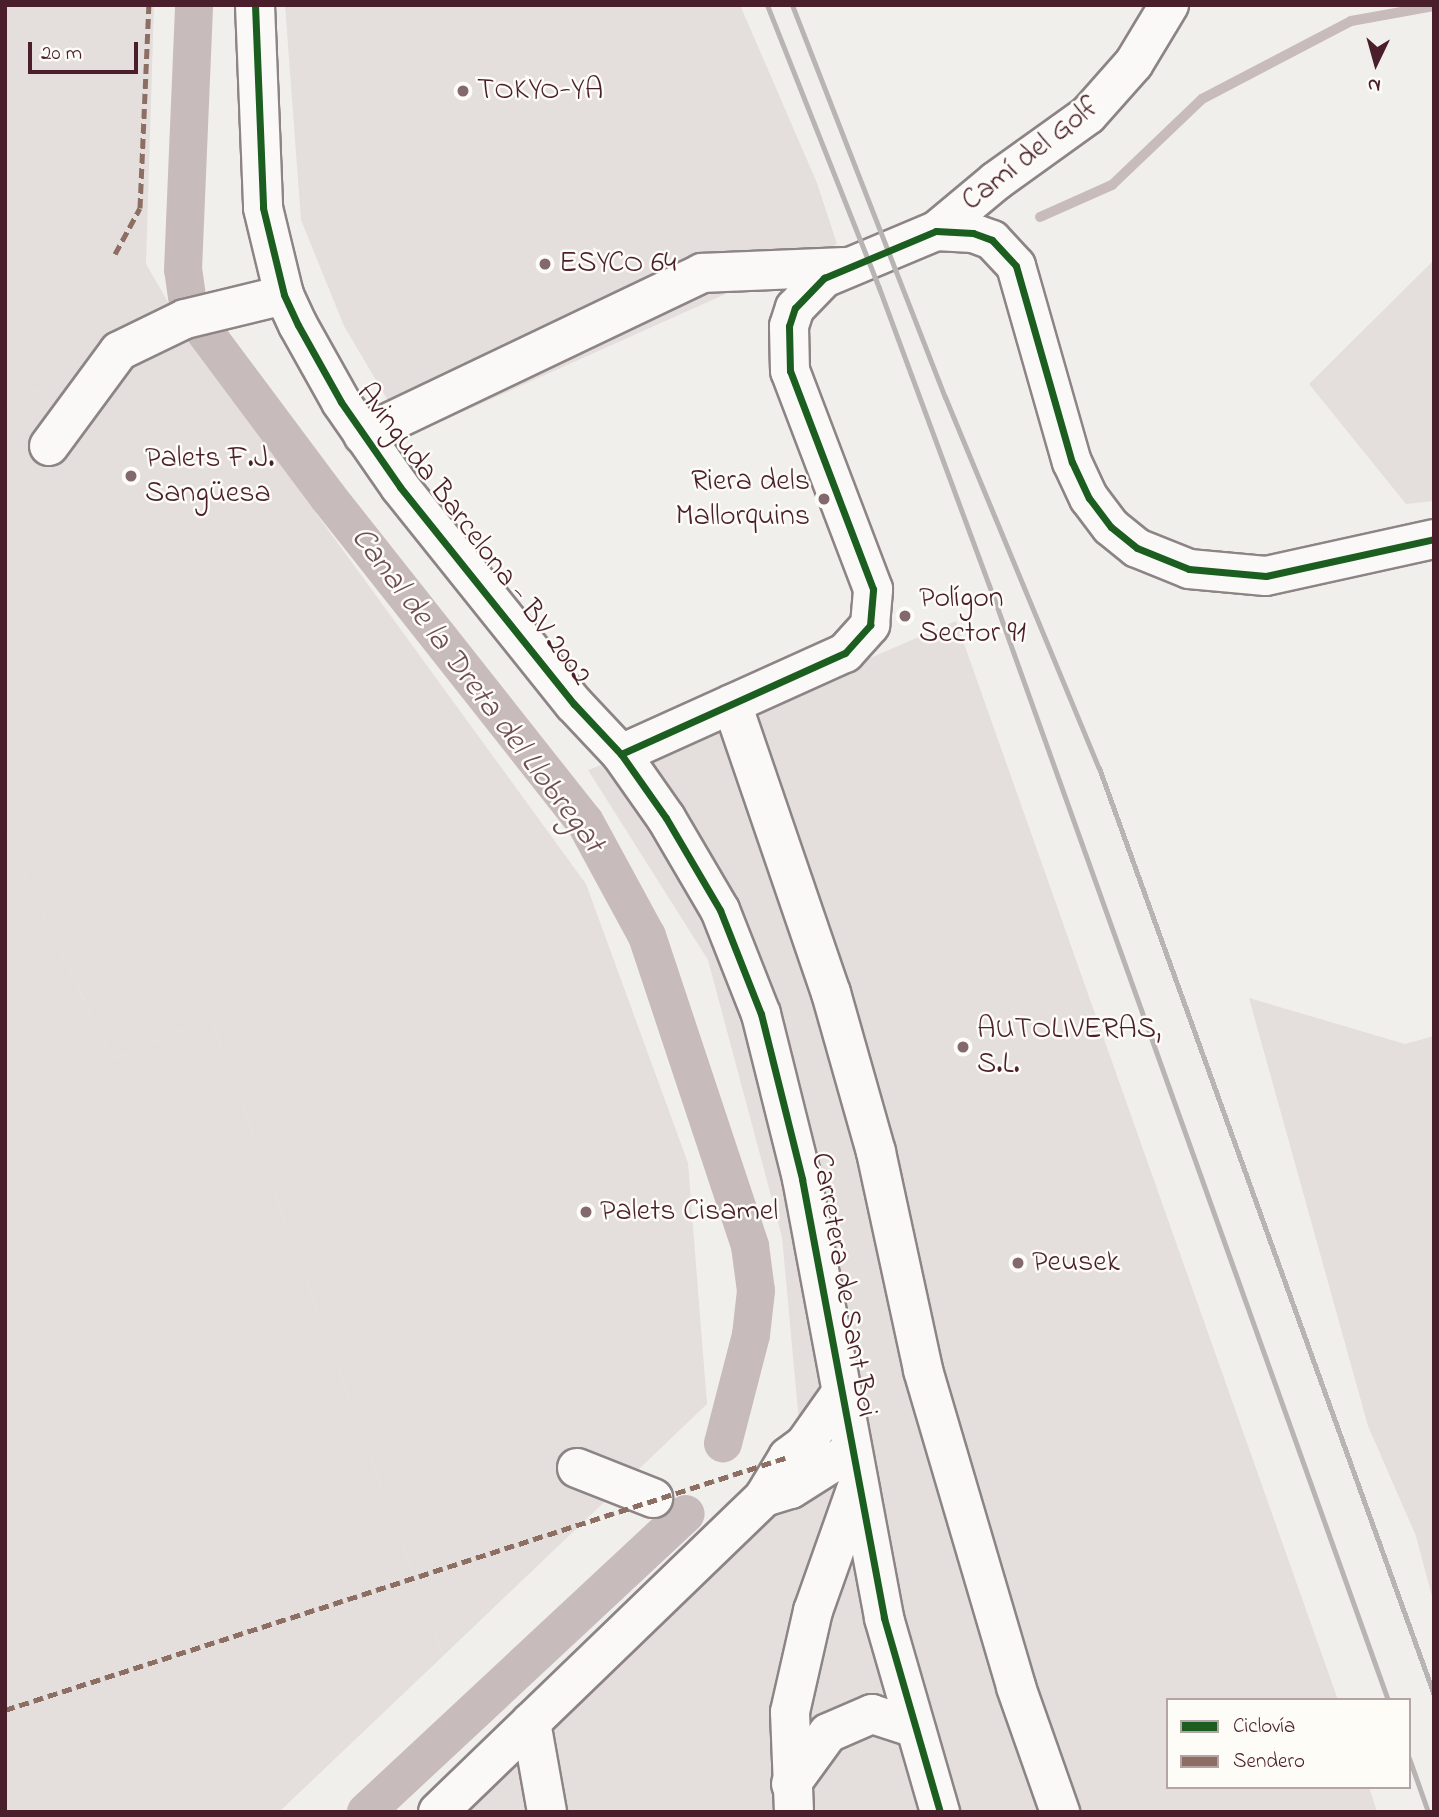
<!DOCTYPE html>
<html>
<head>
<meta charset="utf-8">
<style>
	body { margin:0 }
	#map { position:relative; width:1439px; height:1817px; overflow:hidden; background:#f1efec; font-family:"Indie Flower",sans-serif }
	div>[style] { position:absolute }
	.built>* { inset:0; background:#e4dedd }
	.green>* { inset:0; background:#e4dedc }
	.stream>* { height:10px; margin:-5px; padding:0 5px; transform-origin:5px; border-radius:5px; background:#c8bbbb }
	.canal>* { height:38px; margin:-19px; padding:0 19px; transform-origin:19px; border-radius:19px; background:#c8bbbb }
	.roads { filter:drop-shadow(2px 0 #8d8485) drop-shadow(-2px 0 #8d8485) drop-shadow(0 2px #8d8485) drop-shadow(0 -2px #8d8485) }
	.minor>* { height:38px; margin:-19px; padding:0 19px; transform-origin:19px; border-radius:19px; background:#faf9f7 }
	.major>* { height:38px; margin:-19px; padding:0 19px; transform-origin:19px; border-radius:19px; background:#faf9f7 }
	.rail>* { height:5px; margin:-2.5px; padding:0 2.5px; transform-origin:2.5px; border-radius:2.5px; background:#b9b4b4 }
	.quiet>* { height:5px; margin-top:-2.5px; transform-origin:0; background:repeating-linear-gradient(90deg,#8d6e63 0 10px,transparent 0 15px) }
	.cycleway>* { height:7px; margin:-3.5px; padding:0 3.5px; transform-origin:3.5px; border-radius:3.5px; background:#1b5e20 }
	.dots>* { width:19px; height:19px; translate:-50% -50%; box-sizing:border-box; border:4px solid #fdfcf7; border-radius:50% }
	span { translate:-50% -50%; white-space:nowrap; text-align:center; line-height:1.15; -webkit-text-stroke:5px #fdfcf7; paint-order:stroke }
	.poi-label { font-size:30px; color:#4a1f2b }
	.left { translate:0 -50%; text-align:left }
	.right { translate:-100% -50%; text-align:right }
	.street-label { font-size:30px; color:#4a1f2b }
	.water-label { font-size:32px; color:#704e56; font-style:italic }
	.frame { position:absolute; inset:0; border:7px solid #4a1f2b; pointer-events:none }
	.legend { position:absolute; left:1166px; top:1698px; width:245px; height:91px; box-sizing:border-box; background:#fdfcf7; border:2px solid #b5a4a5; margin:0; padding:9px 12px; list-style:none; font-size:21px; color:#4a1f2b }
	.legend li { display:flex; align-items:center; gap:14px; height:35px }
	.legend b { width:35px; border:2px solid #b5a4a5 }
	.north { position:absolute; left:1341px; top:28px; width:70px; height:70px; -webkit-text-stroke:5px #fdfcf7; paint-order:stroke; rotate:185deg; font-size:19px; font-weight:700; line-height:28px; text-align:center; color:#4a1f2b }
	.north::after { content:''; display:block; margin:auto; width:24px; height:32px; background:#4a1f2b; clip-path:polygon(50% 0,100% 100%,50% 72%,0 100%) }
	.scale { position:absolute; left:28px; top:42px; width:110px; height:32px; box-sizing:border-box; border:4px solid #4a1f2b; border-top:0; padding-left:9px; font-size:21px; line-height:24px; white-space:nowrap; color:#4a1f2b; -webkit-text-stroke:5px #fdfcf7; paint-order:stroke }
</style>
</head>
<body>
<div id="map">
	<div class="built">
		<i style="clip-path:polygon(285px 5px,740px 5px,817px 183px,837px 244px,409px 436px,344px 326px,301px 220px)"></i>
		<i style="clip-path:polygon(190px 340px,586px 884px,688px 1163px,707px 1404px,443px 1656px,211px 1018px,112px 1059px,5px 834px,5px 402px)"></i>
		<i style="clip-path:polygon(956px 621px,1338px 1700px,1168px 1700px,1168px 1787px,1369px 1787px,1377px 1812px,419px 1812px,742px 1512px,799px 1422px,782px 1237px,708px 960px,588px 770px,747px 711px)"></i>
	</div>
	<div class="green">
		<i style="clip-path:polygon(5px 5px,154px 5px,146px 264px,190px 340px,5px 402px)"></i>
		<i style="clip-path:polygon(1434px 260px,1434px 501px,1406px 504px,1309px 384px)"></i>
		<i style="clip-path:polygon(5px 834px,112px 1059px,211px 1018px,443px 1656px,279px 1812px,5px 1812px)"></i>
		<i style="clip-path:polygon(1249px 998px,1405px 1044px,1434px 1036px,1434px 1604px,1416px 1536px,1368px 1426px)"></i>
	</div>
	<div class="stream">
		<i style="left:1040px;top:217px;width:79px;rotate:-24deg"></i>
		<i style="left:1112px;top:185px;width:124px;rotate:-43.7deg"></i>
		<i style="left:1202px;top:99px;width:168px;rotate:-27.6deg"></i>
		<i style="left:1351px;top:21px;width:84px;rotate:-10.2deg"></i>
	</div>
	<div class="canal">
		<i style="left:187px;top:297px;width:27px;rotate:-98deg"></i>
		<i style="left:183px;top:270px;width:265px;rotate:-87.6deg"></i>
		<i style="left:205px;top:332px;width:206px;rotate:53.3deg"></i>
		<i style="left:328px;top:497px;width:414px;rotate:51.7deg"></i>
		<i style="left:585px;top:822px;width:130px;rotate:61.5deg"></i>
		<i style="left:647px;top:936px;width:327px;rotate:71.6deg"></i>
		<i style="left:750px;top:1246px;width:45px;rotate:82.4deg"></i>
		<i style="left:756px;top:1291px;width:44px;rotate:96.5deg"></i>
		<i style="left:751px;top:1335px;width:112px;rotate:104.5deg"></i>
		<i style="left:366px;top:1812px;width:437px;rotate:-43deg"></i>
	</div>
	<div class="roads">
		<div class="minor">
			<i style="left:936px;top:231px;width:78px;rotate:-39.8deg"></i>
			<i style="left:996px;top:181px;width:113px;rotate:-35.7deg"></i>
			<i style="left:1088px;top:115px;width:69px;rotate:-48.5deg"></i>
			<i style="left:1134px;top:63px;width:68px;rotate:-58.9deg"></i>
			<i style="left:363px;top:435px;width:376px;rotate:-25.5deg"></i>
			<i style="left:702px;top:273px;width:142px;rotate:-2.4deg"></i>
			<i style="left:49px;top:446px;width:118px;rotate:-53.6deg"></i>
			<i style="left:119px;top:351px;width:73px;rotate:-25.9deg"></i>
			<i style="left:185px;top:319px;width:102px;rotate:-13.6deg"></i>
			<i style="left:732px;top:704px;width:305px;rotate:71.1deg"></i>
			<i style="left:831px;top:993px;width:165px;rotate:74.2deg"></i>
			<i style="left:876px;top:1152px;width:223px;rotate:77.8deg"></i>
			<i style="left:923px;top:1370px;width:330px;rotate:73.6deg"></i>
			<i style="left:1016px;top:1687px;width:133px;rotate:70.6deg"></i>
			<i style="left:621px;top:754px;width:246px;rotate:-24.3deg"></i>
			<i style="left:845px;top:653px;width:38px;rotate:-48deg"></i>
			<i style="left:870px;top:625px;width:36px;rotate:-85deg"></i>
			<i style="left:873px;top:589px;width:233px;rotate:-110.8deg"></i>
			<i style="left:790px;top:371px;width:45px;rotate:-91.3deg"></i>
			<i style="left:789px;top:326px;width:19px;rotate:-72deg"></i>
			<i style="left:795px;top:308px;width:42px;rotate:-46deg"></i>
			<i style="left:824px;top:278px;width:121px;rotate:-22.8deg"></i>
			<i style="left:936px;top:231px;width:37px;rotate:3deg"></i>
			<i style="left:973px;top:233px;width:20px;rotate:20deg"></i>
			<i style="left:992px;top:240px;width:35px;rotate:47deg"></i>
			<i style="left:1016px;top:266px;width:204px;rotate:74.1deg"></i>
			<i style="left:1072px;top:462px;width:40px;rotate:65deg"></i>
			<i style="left:1089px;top:498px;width:36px;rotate:53deg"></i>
			<i style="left:1111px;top:527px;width:33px;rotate:39deg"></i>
			<i style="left:1137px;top:548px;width:56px;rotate:22deg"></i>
			<i style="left:1189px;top:569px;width:77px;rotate:5.2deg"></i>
			<i style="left:1266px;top:576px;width:172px;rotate:-12.4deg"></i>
			<i style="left:577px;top:1468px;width:82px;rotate:21.5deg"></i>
			<i style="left:764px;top:1497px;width:28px;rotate:-17deg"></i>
			<i style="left:791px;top:1489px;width:71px;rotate:-32.3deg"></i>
			<i style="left:531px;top:1722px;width:91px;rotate:79.9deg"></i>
			<i style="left:791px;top:1784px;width:63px;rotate:-54deg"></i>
			<i style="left:828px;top:1733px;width:48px;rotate:-23.4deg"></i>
			<i style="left:872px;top:1714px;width:42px;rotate:18deg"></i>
			<i style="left:438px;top:1812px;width:453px;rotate:-44deg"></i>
			<i style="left:764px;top:1497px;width:47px;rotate:-59deg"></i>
			<i style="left:788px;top:1457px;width:21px;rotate:-37deg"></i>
			<i style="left:805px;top:1444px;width:59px;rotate:-54.7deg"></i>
			<i style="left:794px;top:1812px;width:100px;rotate:-92.3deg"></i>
			<i style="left:790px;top:1712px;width:104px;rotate:-77.2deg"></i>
			<i style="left:813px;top:1611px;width:132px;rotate:-70.5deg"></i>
		</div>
		<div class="major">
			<i style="left:255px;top:5px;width:203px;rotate:87.7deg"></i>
			<i style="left:263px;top:208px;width:89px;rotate:76.4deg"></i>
			<i style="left:284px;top:295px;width:33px;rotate:65deg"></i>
			<i style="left:298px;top:325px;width:88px;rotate:60.8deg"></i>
			<i style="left:341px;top:402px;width:103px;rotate:55.2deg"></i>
			<i style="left:400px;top:487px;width:278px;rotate:51.3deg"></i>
			<i style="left:574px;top:704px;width:69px;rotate:46.8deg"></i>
			<i style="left:621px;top:754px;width:78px;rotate:54.9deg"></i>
			<i style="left:666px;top:818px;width:107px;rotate:59.6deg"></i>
			<i style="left:720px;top:910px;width:112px;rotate:68.5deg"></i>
			<i style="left:761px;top:1014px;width:170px;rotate:76deg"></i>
			<i style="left:802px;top:1179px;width:447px;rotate:79.4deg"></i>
			<i style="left:884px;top:1618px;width:202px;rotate:73.9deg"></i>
		</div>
	</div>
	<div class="rail">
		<i style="left:767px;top:5px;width:304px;rotate:68.4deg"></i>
		<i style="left:879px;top:288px;width:325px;rotate:69.7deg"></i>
		<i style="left:992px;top:593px;width:1176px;rotate:70.32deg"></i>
		<i style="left:792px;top:5px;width:421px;rotate:68.7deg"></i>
		<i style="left:945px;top:397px;width:402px;rotate:67.5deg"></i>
		<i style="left:1099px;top:768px;width:986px;rotate:70.13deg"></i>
		<i style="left:1409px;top:1758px;width:57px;rotate:70.6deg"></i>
	</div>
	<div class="quiet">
		<i style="left:115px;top:254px;width:52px;rotate:-61.5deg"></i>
		<i style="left:140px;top:208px;width:203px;rotate:-87.5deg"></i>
		<i style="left:5px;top:1710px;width:823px;rotate:-17.91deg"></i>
	</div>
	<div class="cycleway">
		<i style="left:255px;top:5px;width:203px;rotate:87.7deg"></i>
		<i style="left:263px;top:208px;width:89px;rotate:76.4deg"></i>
		<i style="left:284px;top:295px;width:33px;rotate:65deg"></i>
		<i style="left:298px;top:325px;width:88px;rotate:60.8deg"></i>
		<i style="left:341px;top:402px;width:103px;rotate:55.2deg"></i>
		<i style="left:400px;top:487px;width:278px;rotate:51.3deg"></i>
		<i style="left:574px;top:704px;width:69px;rotate:46.8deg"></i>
		<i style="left:621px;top:754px;width:78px;rotate:54.9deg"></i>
		<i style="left:666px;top:818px;width:107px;rotate:59.6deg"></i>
		<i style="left:720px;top:910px;width:112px;rotate:68.5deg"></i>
		<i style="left:761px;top:1014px;width:170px;rotate:76deg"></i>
		<i style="left:802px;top:1179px;width:447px;rotate:79.4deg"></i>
		<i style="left:884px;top:1618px;width:202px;rotate:73.9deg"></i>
		<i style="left:621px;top:754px;width:246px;rotate:-24.3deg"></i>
		<i style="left:845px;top:653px;width:38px;rotate:-48deg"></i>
		<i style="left:870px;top:625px;width:36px;rotate:-85deg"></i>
		<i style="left:873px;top:589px;width:233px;rotate:-110.8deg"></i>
		<i style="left:790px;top:371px;width:45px;rotate:-91.3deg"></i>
		<i style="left:789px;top:326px;width:19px;rotate:-72deg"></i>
		<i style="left:795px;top:308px;width:42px;rotate:-46deg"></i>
		<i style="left:824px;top:278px;width:121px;rotate:-22.8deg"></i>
		<i style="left:936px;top:231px;width:37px;rotate:3deg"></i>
		<i style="left:973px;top:233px;width:20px;rotate:20deg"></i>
		<i style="left:992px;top:240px;width:35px;rotate:47deg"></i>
		<i style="left:1016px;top:266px;width:204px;rotate:74.1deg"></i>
		<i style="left:1072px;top:462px;width:40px;rotate:65deg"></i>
		<i style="left:1089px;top:498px;width:36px;rotate:53deg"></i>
		<i style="left:1111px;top:527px;width:33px;rotate:39deg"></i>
		<i style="left:1137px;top:548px;width:56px;rotate:22deg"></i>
		<i style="left:1189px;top:569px;width:77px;rotate:5.2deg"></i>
		<i style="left:1266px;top:576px;width:172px;rotate:-12.4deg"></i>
	</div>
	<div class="dots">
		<i style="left:463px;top:91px;background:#84686f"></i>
		<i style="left:545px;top:264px;background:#84686f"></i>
		<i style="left:131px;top:476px;background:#84686f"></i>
		<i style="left:824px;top:499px;background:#84686f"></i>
		<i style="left:905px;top:616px;background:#84686f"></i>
		<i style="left:963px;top:1047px;background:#84686f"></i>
		<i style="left:586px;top:1212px;background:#84686f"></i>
		<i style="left:1018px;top:1263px;background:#84686f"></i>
	</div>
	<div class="poi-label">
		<span class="left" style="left:477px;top:91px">TOKYO-YA</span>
		<span class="left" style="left:559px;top:264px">ESYCO 64</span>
		<span class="left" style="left:145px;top:476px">Palets F.J.<br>Sangüesa</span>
		<span class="right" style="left:810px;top:499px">Riera dels<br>Mallorquins</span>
		<span class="left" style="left:919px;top:616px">Polígon<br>Sector 91</span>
		<span class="left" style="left:977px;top:1047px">AUTOLIVERAS,<br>S.L.</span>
		<span class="left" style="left:600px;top:1212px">Palets Cisamel</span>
		<span class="left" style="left:1032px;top:1263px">Peusek</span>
	</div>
	<div class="street-label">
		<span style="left:1031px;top:155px;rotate:-38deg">Camí del Golf</span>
		<span style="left:473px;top:535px;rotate:53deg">Avinguda Barcelona - BV 2002</span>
		<span style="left:843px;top:1285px;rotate:80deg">Carretera de Sant Boi</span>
	</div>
	<div class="water-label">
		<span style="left:476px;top:691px;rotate:53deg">Canal de la Dreta del Llobregat</span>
	</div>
	<div class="frame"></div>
	<ul class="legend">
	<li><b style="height:9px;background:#1b5e20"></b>Ciclovía</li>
	<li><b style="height:9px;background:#8d6e63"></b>Sendero</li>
	</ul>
	<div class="north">N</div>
	<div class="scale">20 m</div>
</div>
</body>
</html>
